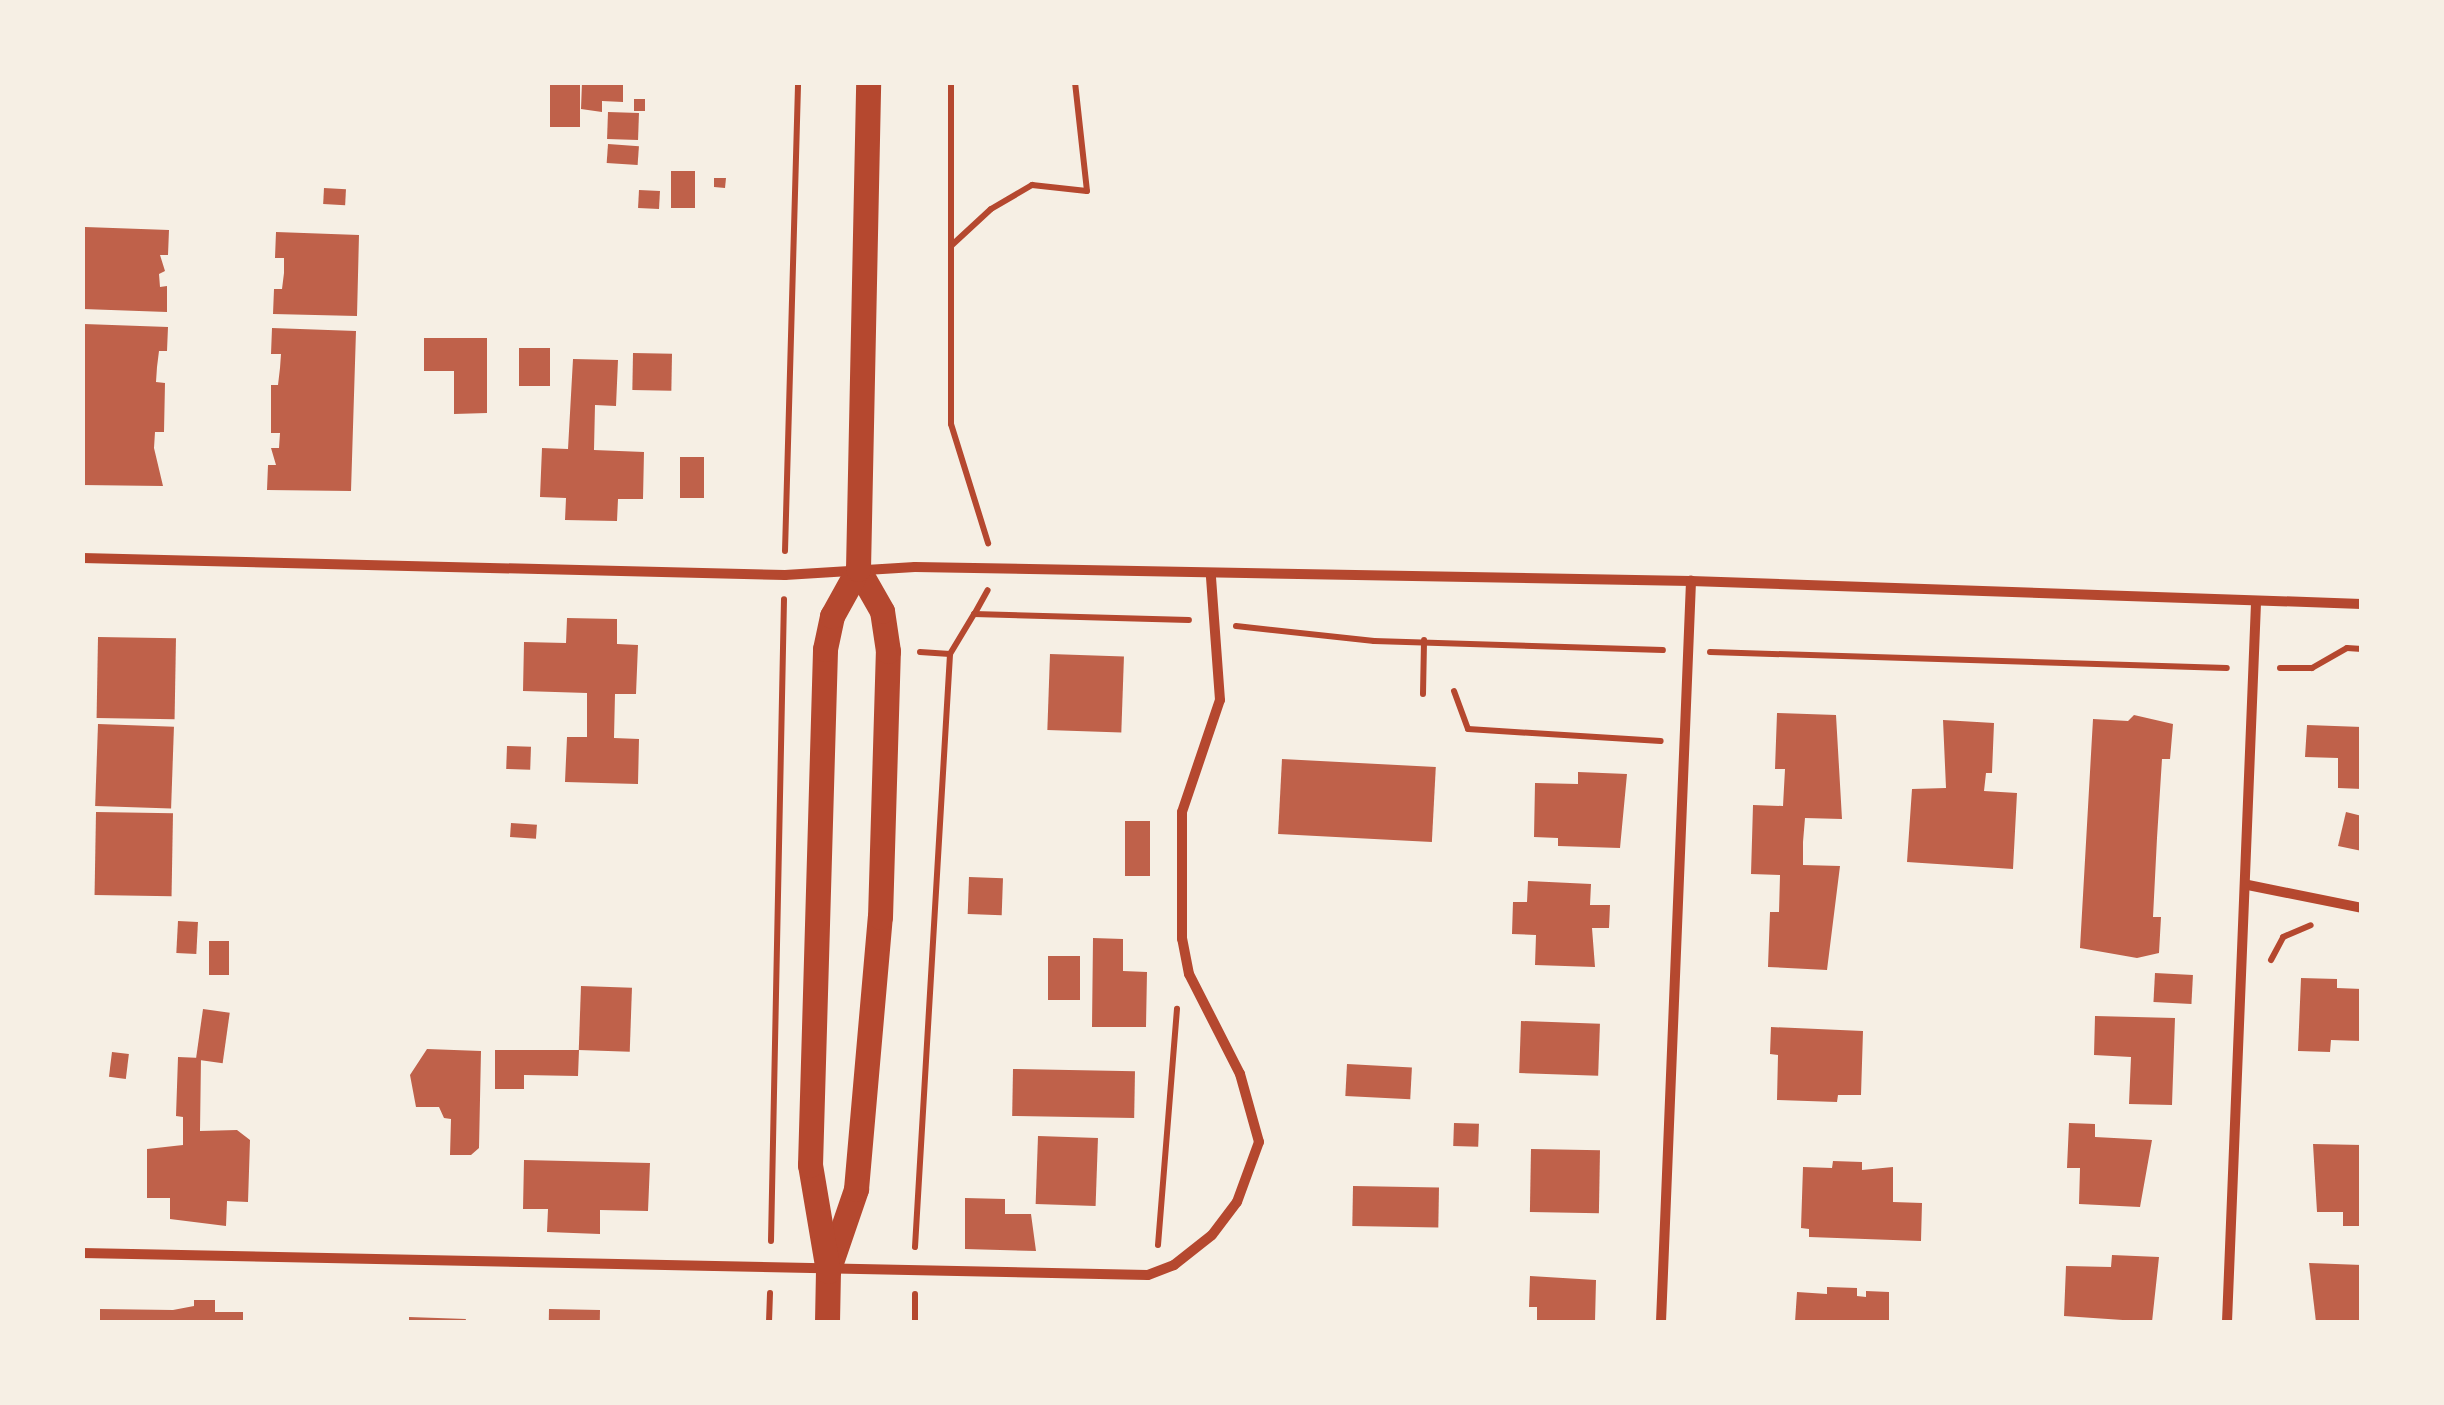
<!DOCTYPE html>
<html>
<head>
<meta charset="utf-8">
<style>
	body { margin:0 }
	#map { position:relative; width:2444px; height:1405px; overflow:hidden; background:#f6efe4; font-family:"Sofia Sans Condensed",sans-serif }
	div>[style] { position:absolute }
	.building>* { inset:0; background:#bf614a; transform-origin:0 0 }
	.path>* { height:6px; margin:-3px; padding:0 3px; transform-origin:3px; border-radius:3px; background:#b5482f }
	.minor>* { height:10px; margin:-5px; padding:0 5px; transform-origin:5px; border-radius:5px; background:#b5482f }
	.primary>* { height:25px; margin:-12.5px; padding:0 12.5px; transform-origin:12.5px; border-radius:12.5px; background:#b5482f }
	span { translate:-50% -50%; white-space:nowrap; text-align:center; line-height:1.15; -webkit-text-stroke:9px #f6efe4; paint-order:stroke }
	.frame { position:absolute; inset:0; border:85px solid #f6efe4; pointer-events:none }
</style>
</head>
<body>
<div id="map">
	<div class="building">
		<i style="left:550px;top:82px;width:30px;height:45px"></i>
		<i style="clip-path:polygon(582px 82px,623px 82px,623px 102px,602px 101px,602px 112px,581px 109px)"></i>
		<i style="left:634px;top:99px;width:11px;height:12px"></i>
		<i style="left:608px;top:112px;width:31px;height:27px;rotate:2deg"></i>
		<i style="left:608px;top:144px;width:31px;height:19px;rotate:4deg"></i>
		<i style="left:671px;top:171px;width:24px;height:37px"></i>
		<i style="clip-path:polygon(714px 178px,726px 178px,725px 188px,714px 187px)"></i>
		<i style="left:324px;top:188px;width:22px;height:16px;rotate:3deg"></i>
		<i style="left:639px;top:190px;width:21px;height:18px;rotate:3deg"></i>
		<i style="clip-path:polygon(85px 227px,169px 230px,168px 255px,160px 255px,165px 271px,159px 274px,160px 287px,167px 286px,167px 312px,83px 309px)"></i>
		<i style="clip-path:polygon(276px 232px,359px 235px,357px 316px,273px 314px,274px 289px,282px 289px,284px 273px,284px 258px,275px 258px)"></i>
		<i style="clip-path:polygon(84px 324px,168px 327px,167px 351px,159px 351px,157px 367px,156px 382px,165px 383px,164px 432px,155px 432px,154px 448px,163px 486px,82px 485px)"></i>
		<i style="clip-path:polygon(272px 328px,356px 331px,351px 491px,267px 490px,268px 465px,276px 465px,271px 448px,279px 448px,280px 433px,271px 433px,271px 385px,278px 385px,280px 368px,281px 354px,271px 354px)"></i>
		<i style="clip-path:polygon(424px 338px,487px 338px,487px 413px,454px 414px,454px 371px,424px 371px)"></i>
		<i style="left:519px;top:348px;width:31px;height:38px"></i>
		<i style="left:633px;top:353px;width:39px;height:37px;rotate:1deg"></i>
		<i style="clip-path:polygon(573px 359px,618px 360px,616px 406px,595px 405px,594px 450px,644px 452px,643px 499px,618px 499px,617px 521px,565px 520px,566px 498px,540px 497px,542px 448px,568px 449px)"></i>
		<i style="left:680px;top:457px;width:24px;height:41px"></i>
		<i style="clip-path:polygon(567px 618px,617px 619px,617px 644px,638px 645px,636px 694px,615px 694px,614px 738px,639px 739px,638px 784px,565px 782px,567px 737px,587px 737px,587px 693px,523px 691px,524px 642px,566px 643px)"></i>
		<i style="left:98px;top:637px;width:78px;height:81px;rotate:1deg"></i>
		<i style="left:1050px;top:654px;width:74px;height:76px;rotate:2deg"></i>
		<i style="clip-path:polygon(1777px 713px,1836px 715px,1842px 819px,1805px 818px,1803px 842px,1803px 865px,1840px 866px,1827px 970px,1768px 967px,1770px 912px,1779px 912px,1780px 875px,1751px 874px,1752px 840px,1753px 805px,1783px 806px,1785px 769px,1775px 769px)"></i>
		<i style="clip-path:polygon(2134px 715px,2173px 724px,2170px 759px,2162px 759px,2157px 838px,2153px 917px,2161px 917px,2159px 953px,2137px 958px,2080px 948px,2093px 719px,2128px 721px)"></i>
		<i style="clip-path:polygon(1943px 720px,1994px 723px,1992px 773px,1986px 773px,1984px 791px,2017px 793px,2013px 869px,1907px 862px,1912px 789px,1946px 788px)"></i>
		<i style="left:98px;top:724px;width:76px;height:82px;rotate:2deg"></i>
		<i style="clip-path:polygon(2307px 725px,2362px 727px,2362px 789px,2338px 788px,2338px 758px,2305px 757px)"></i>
		<i style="left:507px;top:746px;width:24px;height:23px;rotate:2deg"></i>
		<i style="left:1282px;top:759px;width:154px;height:75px;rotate:3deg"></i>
		<i style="clip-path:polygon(1578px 772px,1627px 774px,1620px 848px,1558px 846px,1558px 838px,1534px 837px,1535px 783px,1578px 784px)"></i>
		<i style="left:96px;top:812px;width:77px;height:83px;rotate:1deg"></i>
		<i style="clip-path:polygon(2346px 812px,2362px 816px,2362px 851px,2338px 846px)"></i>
		<i style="left:1125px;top:821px;width:25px;height:55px"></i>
		<i style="left:511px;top:823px;width:26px;height:14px;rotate:4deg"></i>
		<i style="left:969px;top:877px;width:34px;height:37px;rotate:2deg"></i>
		<i style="clip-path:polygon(1528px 881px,1591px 884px,1590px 905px,1610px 905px,1609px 928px,1592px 928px,1595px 967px,1535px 965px,1536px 935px,1512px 934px,1513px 902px,1527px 902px)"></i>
		<i style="left:178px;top:921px;width:20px;height:32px;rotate:3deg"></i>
		<i style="clip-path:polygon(1093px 938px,1123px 939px,1123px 971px,1147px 972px,1146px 1027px,1092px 1027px)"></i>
		<i style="left:209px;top:941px;width:20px;height:34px"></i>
		<i style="left:1048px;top:956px;width:32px;height:44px"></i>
		<i style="left:2155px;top:973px;width:38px;height:29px;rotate:3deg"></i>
		<i style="clip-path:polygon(2301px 978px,2337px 979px,2337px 988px,2362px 989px,2362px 1041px,2331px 1040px,2330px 1052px,2298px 1051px)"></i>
		<i style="left:581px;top:986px;width:51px;height:64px;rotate:2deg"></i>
		<i style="left:203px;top:1009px;width:27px;height:51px;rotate:8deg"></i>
		<i style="clip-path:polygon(2095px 1016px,2175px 1018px,2172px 1105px,2129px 1104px,2131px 1057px,2094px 1055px)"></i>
		<i style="left:1521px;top:1021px;width:79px;height:52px;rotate:2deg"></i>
		<i style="clip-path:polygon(1771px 1027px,1863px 1031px,1861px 1095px,1838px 1095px,1837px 1102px,1777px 1100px,1778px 1055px,1770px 1054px)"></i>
		<i style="clip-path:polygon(427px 1049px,481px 1051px,479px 1148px,471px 1155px,450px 1155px,451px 1119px,444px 1118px,439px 1107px,416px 1107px,410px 1075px)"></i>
		<i style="clip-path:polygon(495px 1050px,579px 1050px,578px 1076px,524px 1075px,524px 1089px,495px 1089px)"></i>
		<i style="left:112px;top:1052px;width:17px;height:25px;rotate:7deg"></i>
		<i style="clip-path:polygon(178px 1057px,201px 1058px,200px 1131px,237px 1130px,250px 1140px,248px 1202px,227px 1201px,226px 1226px,170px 1219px,170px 1198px,147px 1198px,147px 1149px,183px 1145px,183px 1117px,176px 1116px)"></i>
		<i style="left:1347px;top:1064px;width:65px;height:32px;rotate:3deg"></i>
		<i style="left:1013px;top:1069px;width:122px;height:47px;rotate:1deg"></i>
		<i style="left:1454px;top:1123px;width:25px;height:23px;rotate:2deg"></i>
		<i style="clip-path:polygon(2069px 1123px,2095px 1124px,2095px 1137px,2152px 1140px,2140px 1207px,2079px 1204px,2080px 1168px,2067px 1168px)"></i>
		<i style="left:1038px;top:1136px;width:60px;height:68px;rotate:2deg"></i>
		<i style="clip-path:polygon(2313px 1144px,2362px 1145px,2362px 1226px,2343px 1226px,2343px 1212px,2317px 1212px)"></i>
		<i style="left:1531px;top:1149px;width:69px;height:63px;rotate:1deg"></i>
		<i style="clip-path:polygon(524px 1160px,650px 1163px,648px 1211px,600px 1210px,600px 1234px,547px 1232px,548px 1209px,523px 1209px)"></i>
		<i style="clip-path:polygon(1833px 1161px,1862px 1162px,1862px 1170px,1893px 1167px,1893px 1202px,1922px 1203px,1921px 1241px,1809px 1237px,1809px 1229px,1801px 1228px,1803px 1167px,1832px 1168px)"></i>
		<i style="left:1353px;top:1186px;width:86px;height:40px;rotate:1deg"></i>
		<i style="clip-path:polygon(965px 1198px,1005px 1199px,1005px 1214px,1031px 1214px,1036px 1251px,965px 1249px)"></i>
		<i style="clip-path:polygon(2112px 1255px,2159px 1257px,2152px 1322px,2064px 1316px,2066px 1266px,2111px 1267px)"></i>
		<i style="clip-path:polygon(2309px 1263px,2362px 1265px,2362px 1322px,2316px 1322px)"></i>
		<i style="clip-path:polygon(1530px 1276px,1596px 1280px,1595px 1322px,1537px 1322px,1537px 1307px,1529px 1307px)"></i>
		<i style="clip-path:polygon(1827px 1287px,1857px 1288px,1857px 1296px,1866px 1297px,1866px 1291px,1889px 1292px,1889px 1322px,1795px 1322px,1797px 1292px,1827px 1294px)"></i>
		<i style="clip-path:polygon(194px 1300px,215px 1300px,215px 1312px,243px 1312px,243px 1322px,100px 1322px,100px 1309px,173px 1310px,194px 1306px)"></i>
		<i style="left:549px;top:1309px;width:51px;height:13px;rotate:1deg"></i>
		<i style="clip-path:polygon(409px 1317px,466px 1319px,465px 1322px,409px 1322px)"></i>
	</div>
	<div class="path">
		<i style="left:951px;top:82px;width:342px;rotate:90deg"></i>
		<i style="left:951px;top:424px;width:125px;rotate:72.7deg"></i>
		<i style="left:952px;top:245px;width:53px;rotate:-42.7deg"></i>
		<i style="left:991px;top:209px;width:48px;rotate:-30.3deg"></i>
		<i style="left:1032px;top:185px;width:55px;rotate:6.2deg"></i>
		<i style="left:1087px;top:191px;width:110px;rotate:-96.3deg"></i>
		<i style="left:785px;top:551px;width:469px;rotate:-88.4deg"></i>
		<i style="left:975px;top:613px;width:26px;rotate:-61deg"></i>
		<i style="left:1236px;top:626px;width:139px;rotate:6.2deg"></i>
		<i style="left:1374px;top:641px;width:289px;rotate:1.8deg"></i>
		<i style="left:920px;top:652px;width:30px;rotate:4deg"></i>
		<i style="left:950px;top:654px;width:47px;rotate:-59deg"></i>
		<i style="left:974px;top:614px;width:215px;rotate:1.6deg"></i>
		<i style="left:1710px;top:652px;width:517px;rotate:1.77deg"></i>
		<i style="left:2280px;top:668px;width:32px"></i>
		<i style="left:2312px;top:668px;width:40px;rotate:-29.7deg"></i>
		<i style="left:2347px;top:648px;width:15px;rotate:4deg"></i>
		<i style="left:1454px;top:691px;width:40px;rotate:69.8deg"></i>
		<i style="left:1468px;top:729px;width:193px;rotate:3.6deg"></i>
		<i style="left:1423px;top:694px;width:54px;rotate:-88.9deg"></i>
		<i style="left:2271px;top:960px;width:26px;rotate:-62deg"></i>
		<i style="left:2283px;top:937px;width:30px;rotate:-23deg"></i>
		<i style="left:771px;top:1241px;width:642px;rotate:-88.84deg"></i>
		<i style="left:1158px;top:1245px;width:237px;rotate:-85.4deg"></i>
		<i style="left:915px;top:1247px;width:594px;rotate:-86.62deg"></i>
		<i style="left:915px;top:1294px;width:28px;rotate:90deg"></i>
		<i style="left:769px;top:1322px;width:29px;rotate:-88deg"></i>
	</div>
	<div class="minor">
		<i style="left:82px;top:558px;width:703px;rotate:1.39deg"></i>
		<i style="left:785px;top:575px;width:130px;rotate:-3.5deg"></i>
		<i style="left:915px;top:567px;width:776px;rotate:1.03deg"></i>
		<i style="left:1691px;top:581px;width:671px;rotate:1.96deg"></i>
		<i style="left:2248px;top:885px;width:116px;rotate:11.4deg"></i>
		<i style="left:82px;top:1253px;width:1066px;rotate:1.18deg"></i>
		<i style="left:1148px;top:1275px;width:28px;rotate:-21deg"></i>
		<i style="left:1174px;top:1265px;width:48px;rotate:-38.3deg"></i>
		<i style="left:1212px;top:1235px;width:41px;rotate:-52.9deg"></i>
		<i style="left:1237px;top:1202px;width:64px;rotate:-69.9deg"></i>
		<i style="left:1259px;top:1142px;width:71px;rotate:-105.6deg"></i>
		<i style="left:1240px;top:1074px;width:112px;rotate:-117deg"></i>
		<i style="left:1189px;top:974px;width:36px;rotate:-101deg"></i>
		<i style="left:1182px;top:939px;width:127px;rotate:-90deg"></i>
		<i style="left:1182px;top:812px;width:118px;rotate:-71.3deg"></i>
		<i style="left:1220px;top:700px;width:124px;rotate:-94.2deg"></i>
		<i style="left:1661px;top:1322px;width:742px;rotate:-87.68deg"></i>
		<i style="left:2227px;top:1322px;width:721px;rotate:-87.69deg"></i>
	</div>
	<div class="primary">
		<i style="left:828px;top:1271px;width:87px;rotate:-71.1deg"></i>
		<i style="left:856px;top:1189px;width:273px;rotate:-85deg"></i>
		<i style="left:880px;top:917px;width:266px;rotate:-88.3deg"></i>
		<i style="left:888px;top:651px;width:40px;rotate:-98.5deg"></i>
		<i style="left:882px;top:611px;width:48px;rotate:-119.7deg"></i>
		<i style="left:827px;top:1322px;width:51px;rotate:-88.9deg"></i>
		<i style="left:828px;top:1271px;width:108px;rotate:-99.6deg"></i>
		<i style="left:810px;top:1165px;width:516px;rotate:-88.33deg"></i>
		<i style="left:825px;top:649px;width:34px;rotate:-78deg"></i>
		<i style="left:832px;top:616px;width:54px;rotate:-61deg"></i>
		<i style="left:858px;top:569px;width:487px;rotate:-88.8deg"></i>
	</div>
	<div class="frame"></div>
</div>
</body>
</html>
